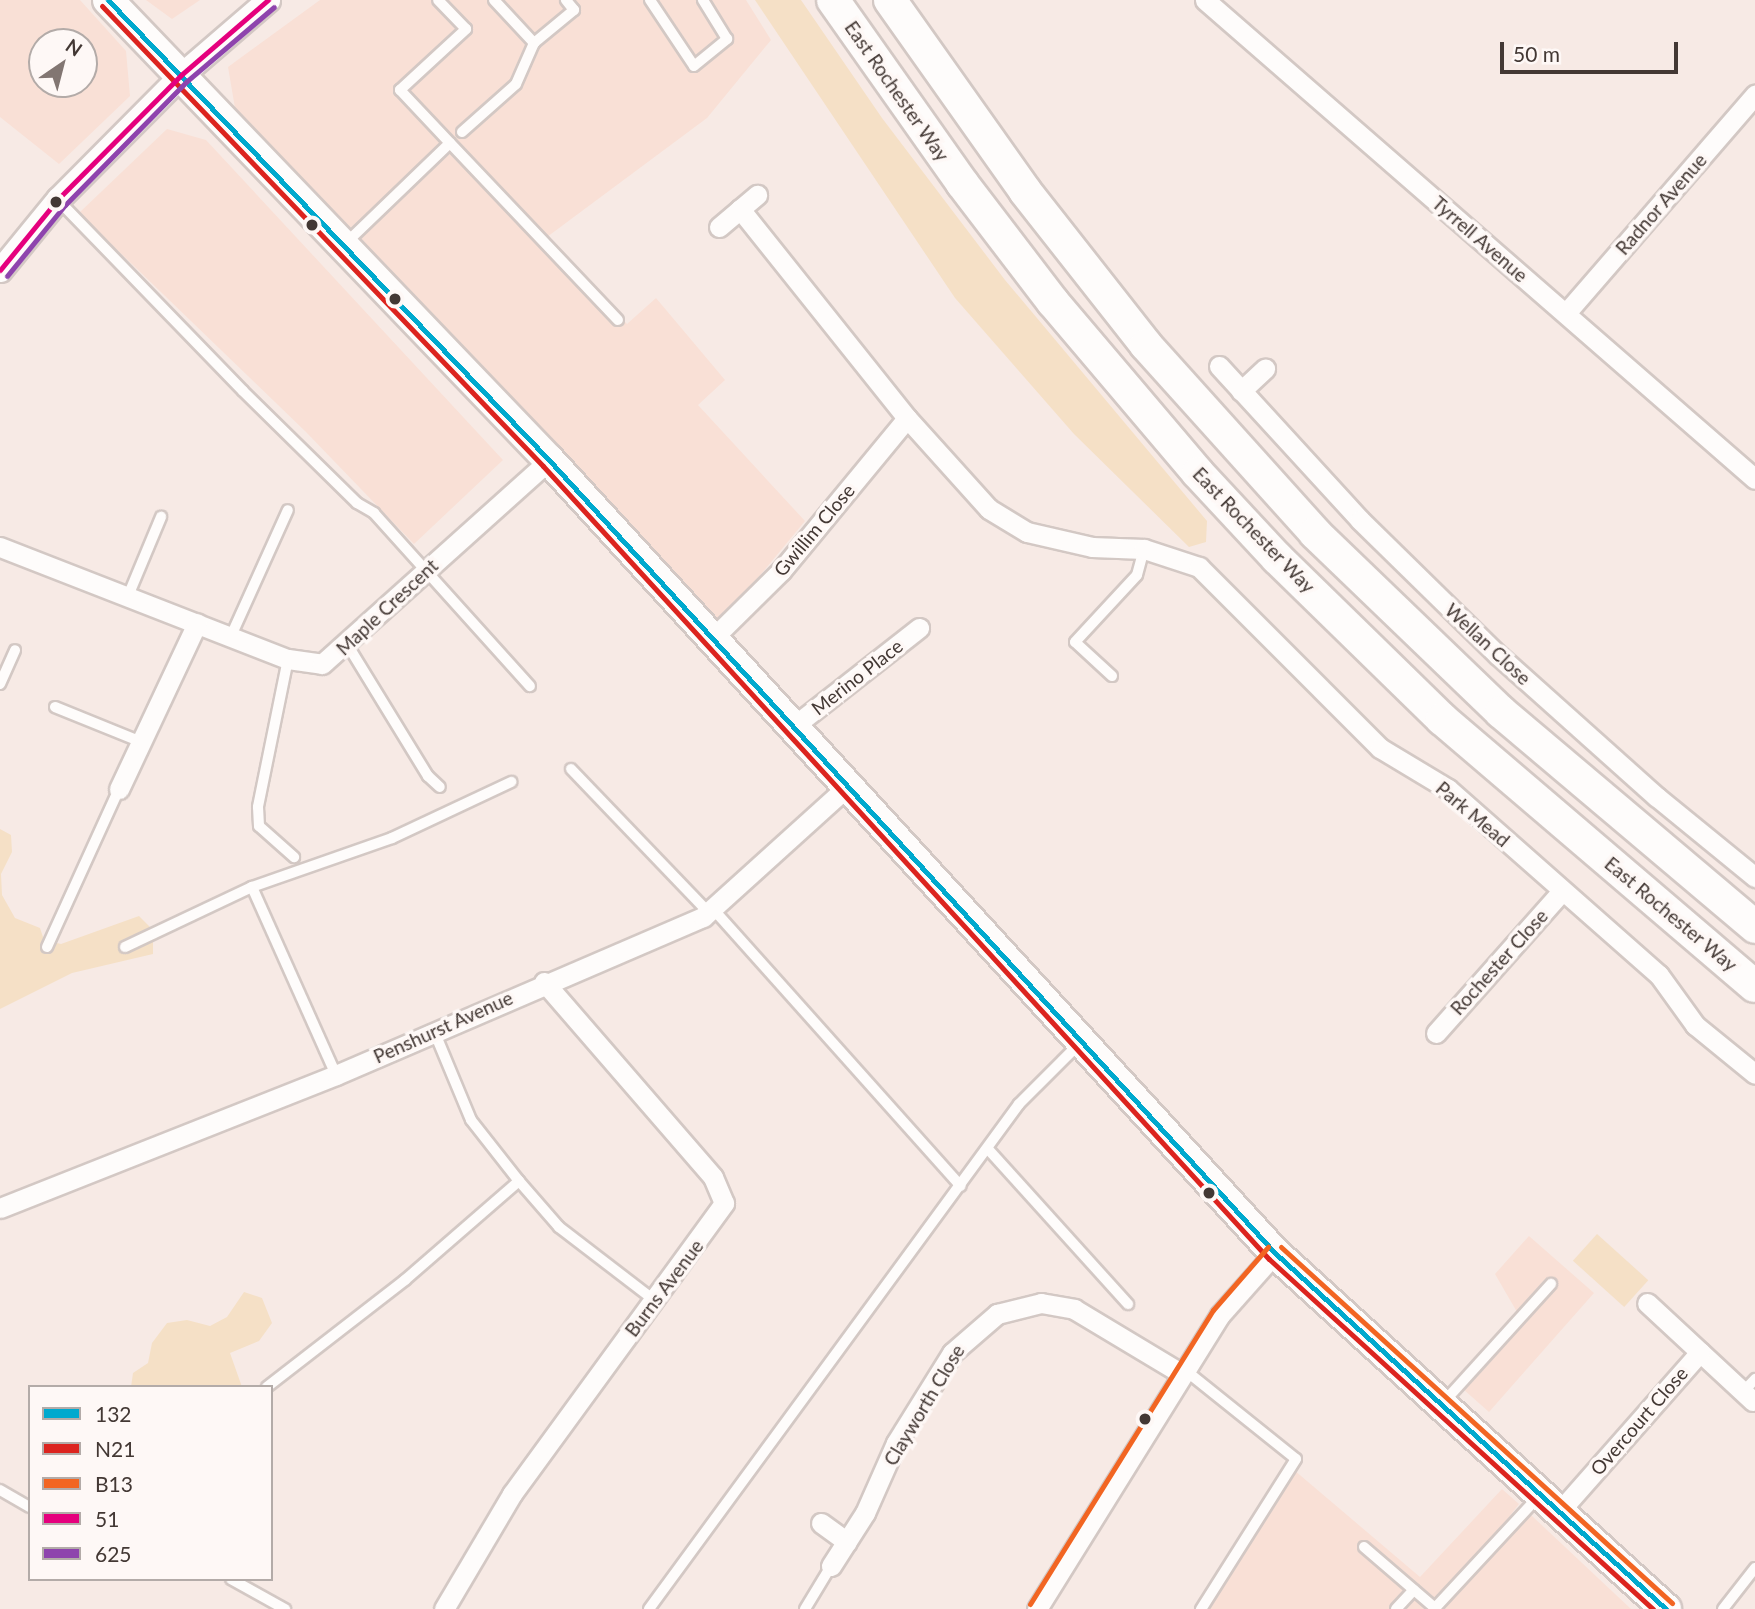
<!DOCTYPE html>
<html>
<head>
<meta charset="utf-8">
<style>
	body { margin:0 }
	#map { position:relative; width:1755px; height:1609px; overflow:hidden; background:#f7eae5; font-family:Lato,sans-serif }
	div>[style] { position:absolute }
	.built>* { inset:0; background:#f9e0d6 }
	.green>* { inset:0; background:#f5e0c6; transform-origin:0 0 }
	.roads { filter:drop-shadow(2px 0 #d3c8c4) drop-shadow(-2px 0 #d3c8c4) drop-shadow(0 2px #d3c8c4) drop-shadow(0 -2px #d3c8c4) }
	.service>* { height:10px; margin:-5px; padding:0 5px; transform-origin:5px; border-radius:5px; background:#fefcfb }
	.minor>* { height:19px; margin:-9.5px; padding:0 9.5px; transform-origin:9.5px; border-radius:9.5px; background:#fefcfb }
	.tertiary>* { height:23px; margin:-11.5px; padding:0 11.5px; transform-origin:11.5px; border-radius:11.5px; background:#fefcfb }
	.primary>* { height:30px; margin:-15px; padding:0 15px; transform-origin:15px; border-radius:15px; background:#fefcfb }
	.trunk>* { height:32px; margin:-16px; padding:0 16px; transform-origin:16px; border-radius:16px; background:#fefcfb }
	.bus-1>* { height:5px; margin:-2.5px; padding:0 2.5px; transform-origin:2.5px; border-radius:2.5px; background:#00a9ce }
	.bus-2>* { height:5px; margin:-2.5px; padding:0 2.5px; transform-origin:2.5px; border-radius:2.5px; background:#dc241f }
	.bus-3>* { height:5px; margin:-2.5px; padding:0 2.5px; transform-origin:2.5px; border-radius:2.5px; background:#f26522 }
	.bus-4>* { height:5px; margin:-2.5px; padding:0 2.5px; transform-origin:2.5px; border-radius:2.5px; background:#e5007d }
	.bus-5>* { height:5px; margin:-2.5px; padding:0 2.5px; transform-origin:2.5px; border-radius:2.5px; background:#8e44ad }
	.dots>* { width:19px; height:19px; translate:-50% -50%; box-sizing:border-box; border:4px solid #fef8f6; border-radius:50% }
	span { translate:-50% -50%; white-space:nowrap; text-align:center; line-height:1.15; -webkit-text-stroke:7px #fef8f6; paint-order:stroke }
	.street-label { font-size:19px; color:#433834 }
	.legend { position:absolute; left:28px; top:1385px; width:245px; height:196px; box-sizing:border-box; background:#fef8f6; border:2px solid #b3aba8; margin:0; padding:9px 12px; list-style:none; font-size:21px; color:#433834 }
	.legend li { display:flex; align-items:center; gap:14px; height:35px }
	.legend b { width:35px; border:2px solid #b3aba8 }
	.north { position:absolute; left:28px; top:28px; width:70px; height:70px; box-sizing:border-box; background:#fef8f6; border:2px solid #b3aba8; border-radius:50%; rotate:35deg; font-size:19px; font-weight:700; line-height:28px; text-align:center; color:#433834 }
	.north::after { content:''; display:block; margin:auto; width:24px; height:32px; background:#827672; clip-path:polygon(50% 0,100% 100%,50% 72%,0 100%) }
	.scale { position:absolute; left:1500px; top:42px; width:178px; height:32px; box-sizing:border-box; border:4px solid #433834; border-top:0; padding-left:9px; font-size:21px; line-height:24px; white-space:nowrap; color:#433834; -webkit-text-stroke:5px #fef8f6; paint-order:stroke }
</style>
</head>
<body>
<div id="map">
	<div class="built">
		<i style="clip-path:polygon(evenodd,0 0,80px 0,126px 51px,130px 96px,59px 164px,0 117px,0 0,42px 42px,84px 42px,84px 84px,42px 84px,42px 42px)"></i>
		<i style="clip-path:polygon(146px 0,200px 0,172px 19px)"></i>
		<i style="clip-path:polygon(320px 0,746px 0,771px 40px,707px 118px,547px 237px,627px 324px,656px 298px,725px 380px,698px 405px,805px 521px,719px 625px,235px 108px,228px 67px)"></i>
		<i style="clip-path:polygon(167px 129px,206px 140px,503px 460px,414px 544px,306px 432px,79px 213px)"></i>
		<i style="clip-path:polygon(1529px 1236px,1594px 1293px,1489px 1412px,1454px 1381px,1517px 1312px,1495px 1274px)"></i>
		<i style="clip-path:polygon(1294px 1470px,1420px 1577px,1502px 1489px,1519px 1504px,1509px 1517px,1520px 1527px,1531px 1515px,1631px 1609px,1206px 1609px)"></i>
	</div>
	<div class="green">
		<i style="clip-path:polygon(755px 0,801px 0,882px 118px,1005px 280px,1207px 521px,1206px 542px,1189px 547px,1074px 434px,955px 298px)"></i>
		<i style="clip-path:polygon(0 829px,11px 835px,12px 852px,1px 874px,2px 895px,15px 918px,40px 928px,44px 940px,61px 944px,139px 916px,153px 930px,153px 954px,72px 973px,0 1009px)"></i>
		<i style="left:1597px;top:1234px;width:69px;height:36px;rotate:42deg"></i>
		<i style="clip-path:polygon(244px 1292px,262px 1298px,272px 1323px,259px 1341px,230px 1353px,242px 1387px,131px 1387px,133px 1373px,148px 1363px,152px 1343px,167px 1323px,187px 1320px,210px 1326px,227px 1317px)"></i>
	</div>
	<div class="roads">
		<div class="service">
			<i style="left:494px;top:0;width:59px;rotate:47.1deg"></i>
			<i style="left:534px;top:43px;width:52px;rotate:-39.5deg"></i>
			<i style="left:574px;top:10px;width:13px;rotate:-129deg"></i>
			<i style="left:650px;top:0;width:79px;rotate:56.3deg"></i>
			<i style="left:694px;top:66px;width:43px;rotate:-39.3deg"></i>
			<i style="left:727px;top:39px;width:46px;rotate:-121.6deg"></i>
			<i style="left:462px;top:132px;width:72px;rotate:-41.6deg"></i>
			<i style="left:516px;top:84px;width:45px;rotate:-66.3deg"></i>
			<i style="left:450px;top:143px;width:244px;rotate:46.5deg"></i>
			<i style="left:58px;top:200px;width:266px;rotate:45.9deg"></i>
			<i style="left:243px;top:391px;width:160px;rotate:44.5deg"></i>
			<i style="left:357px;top:503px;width:20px;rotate:30deg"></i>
			<i style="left:374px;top:513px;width:233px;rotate:48deg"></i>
			<i style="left:346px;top:243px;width:144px;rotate:-43.9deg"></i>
			<i style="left:450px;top:143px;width:73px;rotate:-133.3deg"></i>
			<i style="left:400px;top:90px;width:90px;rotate:-42.7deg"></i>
			<i style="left:466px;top:29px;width:40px;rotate:-134deg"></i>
			<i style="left:128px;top:596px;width:86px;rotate:-67.3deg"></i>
			<i style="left:231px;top:636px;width:138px;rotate:-65.7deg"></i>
			<i style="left:347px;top:644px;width:155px;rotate:58.5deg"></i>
			<i style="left:428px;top:776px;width:16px;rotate:43deg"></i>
			<i style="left:288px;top:659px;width:151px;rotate:101.5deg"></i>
			<i style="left:258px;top:807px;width:19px;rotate:87deg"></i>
			<i style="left:259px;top:826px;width:47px;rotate:41.5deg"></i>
			<i style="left:1112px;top:676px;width:50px;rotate:-137.4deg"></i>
			<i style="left:1075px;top:642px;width:91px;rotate:-47.2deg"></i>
			<i style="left:1137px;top:575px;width:27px;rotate:-75deg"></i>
			<i style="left:0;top:684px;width:37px;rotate:-66deg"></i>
			<i style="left:55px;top:707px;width:93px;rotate:22.1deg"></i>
			<i style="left:571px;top:769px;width:199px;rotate:46.2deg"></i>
			<i style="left:252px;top:887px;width:206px;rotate:65.9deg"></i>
			<i style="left:714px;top:910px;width:370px;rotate:48.2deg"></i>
			<i style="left:47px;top:947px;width:174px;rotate:-65.5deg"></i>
			<i style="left:125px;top:947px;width:140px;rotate:-25.3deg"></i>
			<i style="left:252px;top:887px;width:148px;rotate:-19.3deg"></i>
			<i style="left:392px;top:838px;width:132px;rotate:-25.2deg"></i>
			<i style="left:434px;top:1031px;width:96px;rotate:67.4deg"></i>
			<i style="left:471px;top:1120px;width:78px;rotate:51.8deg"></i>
			<i style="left:519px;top:1181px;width:61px;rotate:49deg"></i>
			<i style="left:559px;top:1227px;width:120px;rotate:37.5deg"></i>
			<i style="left:988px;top:1149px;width:209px;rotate:47.9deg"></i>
			<i style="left:1185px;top:1370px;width:142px;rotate:38.7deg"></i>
			<i style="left:1296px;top:1459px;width:178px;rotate:122.3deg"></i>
			<i style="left:267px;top:1387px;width:175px;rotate:-37.8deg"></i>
			<i style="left:405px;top:1280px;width:151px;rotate:-41deg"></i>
			<i style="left:1743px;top:1392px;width:18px;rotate:-47deg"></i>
			<i style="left:1443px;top:1403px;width:161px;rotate:-47.8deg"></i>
			<i style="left:0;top:1490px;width:34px;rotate:30deg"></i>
			<i style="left:1364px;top:1547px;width:94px;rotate:40.7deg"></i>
			<i style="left:1435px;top:1608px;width:151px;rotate:-47.1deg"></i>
			<i style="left:231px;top:1579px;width:62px;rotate:29.1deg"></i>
			<i style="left:649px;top:1609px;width:626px;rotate:-53.77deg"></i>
			<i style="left:1019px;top:1104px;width:86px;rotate:-45deg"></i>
			<i style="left:805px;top:1609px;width:50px;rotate:-58.8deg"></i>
			<i style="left:1396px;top:1609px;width:26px;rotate:-47deg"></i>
			<i style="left:1723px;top:1609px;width:52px;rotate:-52deg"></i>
		</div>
		<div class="minor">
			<i style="left:1205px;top:0;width:729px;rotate:41.05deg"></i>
			<i style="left:740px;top:209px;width:268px;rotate:51.4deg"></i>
			<i style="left:907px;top:418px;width:122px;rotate:48deg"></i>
			<i style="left:989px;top:509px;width:44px;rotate:31.2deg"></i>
			<i style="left:1027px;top:532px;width:67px;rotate:13deg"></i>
			<i style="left:1092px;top:547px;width:52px;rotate:2.2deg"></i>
			<i style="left:1144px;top:549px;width:58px;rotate:18.1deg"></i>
			<i style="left:1199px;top:567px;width:256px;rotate:45deg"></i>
			<i style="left:1380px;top:748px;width:79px;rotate:31.1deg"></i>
			<i style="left:1448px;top:789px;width:281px;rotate:41.4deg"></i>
			<i style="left:1659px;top:975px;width:62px;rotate:54.2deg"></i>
			<i style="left:1695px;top:1025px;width:77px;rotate:39.2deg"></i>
			<i style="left:719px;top:227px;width:50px;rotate:-40.1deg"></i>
			<i style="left:1566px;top:313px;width:289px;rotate:-49.1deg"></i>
			<i style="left:1219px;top:366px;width:209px;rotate:47.5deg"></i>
			<i style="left:1360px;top:520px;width:193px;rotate:44.4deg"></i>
			<i style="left:1498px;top:655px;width:213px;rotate:41.8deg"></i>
			<i style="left:1657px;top:797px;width:127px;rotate:39.2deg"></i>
			<i style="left:1241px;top:391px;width:33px;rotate:-43deg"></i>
			<i style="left:0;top:547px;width:309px;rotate:21.3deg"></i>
			<i style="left:288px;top:659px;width:34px;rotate:8deg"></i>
			<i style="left:322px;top:664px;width:305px;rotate:-41.9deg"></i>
			<i style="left:714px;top:637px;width:94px;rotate:-44.6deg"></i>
			<i style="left:781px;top:571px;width:198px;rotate:-50.5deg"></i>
			<i style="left:794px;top:726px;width:159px;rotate:-38.1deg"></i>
			<i style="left:119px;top:789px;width:183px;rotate:-64.8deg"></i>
			<i style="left:1436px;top:1033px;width:190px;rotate:-48.4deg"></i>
			<i style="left:0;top:1208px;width:361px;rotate:-21.6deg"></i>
			<i style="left:336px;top:1075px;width:400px;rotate:-23.3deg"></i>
			<i style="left:703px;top:917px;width:197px;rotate:-42.1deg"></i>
			<i style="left:1700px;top:1352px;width:72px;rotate:42.8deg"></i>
			<i style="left:1559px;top:1512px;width:213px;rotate:-48.6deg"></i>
			<i style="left:1700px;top:1352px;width:72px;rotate:-137.2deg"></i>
			<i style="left:821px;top:1523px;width:32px;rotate:36deg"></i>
			<i style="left:831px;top:1566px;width:63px;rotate:-57.3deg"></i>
			<i style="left:865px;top:1513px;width:77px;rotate:-66.1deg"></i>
			<i style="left:896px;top:1443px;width:106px;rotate:-58.1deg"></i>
			<i style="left:952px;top:1353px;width:60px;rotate:-40.9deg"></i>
			<i style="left:997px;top:1314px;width:45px;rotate:-14deg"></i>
			<i style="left:1041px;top:1303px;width:34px;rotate:10deg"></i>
			<i style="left:1074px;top:1309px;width:126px;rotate:31deg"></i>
			<i style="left:444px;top:1609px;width:134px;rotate:-59.4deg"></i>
			<i style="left:512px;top:1494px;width:360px;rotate:-53.9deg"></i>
			<i style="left:724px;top:1203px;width:28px;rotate:-113deg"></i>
			<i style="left:713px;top:1177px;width:258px;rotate:-130.9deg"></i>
			<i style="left:1037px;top:1609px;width:346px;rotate:-58.1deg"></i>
			<i style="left:1220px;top:1315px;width:83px;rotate:-48.4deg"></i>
		</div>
		<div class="tertiary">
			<i style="left:0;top:270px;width:92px;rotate:-50.8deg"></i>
			<i style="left:58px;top:199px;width:175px;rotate:-45.2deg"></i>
			<i style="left:181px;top:75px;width:115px;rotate:-40.8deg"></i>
		</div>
		<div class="primary">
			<i style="left:108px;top:0;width:637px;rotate:46.21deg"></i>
			<i style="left:549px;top:460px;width:1075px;rotate:47.53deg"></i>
			<i style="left:1275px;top:1253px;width:529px;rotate:42.32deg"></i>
		</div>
		<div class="trunk">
			<i style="left:833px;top:0;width:224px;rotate:54.8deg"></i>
			<i style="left:962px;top:183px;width:150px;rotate:52.6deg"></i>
			<i style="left:1053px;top:302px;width:224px;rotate:49.7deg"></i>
			<i style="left:1198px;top:473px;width:116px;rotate:47.1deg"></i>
			<i style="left:1277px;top:558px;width:231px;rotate:44.3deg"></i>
			<i style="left:1442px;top:719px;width:411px;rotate:40.5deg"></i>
			<i style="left:890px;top:0;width:234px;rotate:54.7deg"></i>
			<i style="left:1025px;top:191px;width:196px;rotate:51.8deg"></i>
			<i style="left:1146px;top:345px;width:253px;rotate:48deg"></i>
			<i style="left:1315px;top:533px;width:258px;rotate:43.9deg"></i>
			<i style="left:1501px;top:712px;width:333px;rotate:40.2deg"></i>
		</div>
	</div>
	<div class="bus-1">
		<i style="left:108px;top:0;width:637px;rotate:46.21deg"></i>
		<i style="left:549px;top:460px;width:1075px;rotate:47.53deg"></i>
		<i style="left:1275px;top:1253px;width:529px;rotate:42.32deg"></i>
	</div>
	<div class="bus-2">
		<i style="left:102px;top:6px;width:637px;rotate:46.21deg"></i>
		<i style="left:543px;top:466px;width:1075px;rotate:47.53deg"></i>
		<i style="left:1269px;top:1259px;width:520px;rotate:42.35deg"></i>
	</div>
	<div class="bus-3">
		<i style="left:1281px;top:1247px;width:529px;rotate:42.32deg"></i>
		<i style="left:1030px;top:1604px;width:346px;rotate:-58.1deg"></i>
		<i style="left:1213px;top:1310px;width:84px;rotate:-48.9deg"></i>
	</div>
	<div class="bus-4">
		<i style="left:0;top:270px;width:92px;rotate:-50.8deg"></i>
		<i style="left:58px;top:199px;width:175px;rotate:-45.2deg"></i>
		<i style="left:181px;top:75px;width:115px;rotate:-40.8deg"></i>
	</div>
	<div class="bus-5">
		<i style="left:7px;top:276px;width:92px;rotate:-50.8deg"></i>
		<i style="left:65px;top:205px;width:174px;rotate:-45.5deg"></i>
		<i style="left:187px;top:81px;width:114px;rotate:-40.4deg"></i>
	</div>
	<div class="dots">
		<i style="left:56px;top:202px;background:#433834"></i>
		<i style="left:312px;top:225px;background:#433834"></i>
		<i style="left:395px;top:299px;background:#433834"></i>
		<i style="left:1209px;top:1193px;background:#433834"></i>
		<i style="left:1145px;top:1419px;background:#433834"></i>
	</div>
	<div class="street-label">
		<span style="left:897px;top:91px;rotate:55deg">East Rochester Way</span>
		<span style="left:1661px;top:204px;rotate:-49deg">Radnor Avenue</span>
		<span style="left:1480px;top:239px;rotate:41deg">Tyrrell Avenue</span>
		<span style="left:814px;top:530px;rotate:-50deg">Gwillim Close</span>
		<span style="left:1254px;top:530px;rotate:46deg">East Rochester Way</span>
		<span style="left:387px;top:607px;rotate:-43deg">Maple Crescent</span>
		<span style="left:1488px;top:644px;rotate:43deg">Wellan Close</span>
		<span style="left:857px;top:677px;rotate:-38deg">Merino Place</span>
		<span style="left:1473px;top:814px;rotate:40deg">Park Mead</span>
		<span style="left:1671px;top:914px;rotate:40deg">East Rochester Way</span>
		<span style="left:1499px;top:962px;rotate:-48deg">Rochester Close</span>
		<span style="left:443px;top:1027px;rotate:-24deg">Penshurst Avenue</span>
		<span style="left:664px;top:1288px;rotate:-53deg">Burns Avenue</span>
		<span style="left:924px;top:1405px;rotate:-59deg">Clayworth Close</span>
		<span style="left:1639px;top:1421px;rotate:-49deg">Overcourt Close</span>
	</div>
	<ul class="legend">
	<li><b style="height:9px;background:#00a9ce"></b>132</li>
	<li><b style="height:9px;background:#dc241f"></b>N21</li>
	<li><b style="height:9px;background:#f26522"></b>B13</li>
	<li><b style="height:9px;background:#e5007d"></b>51</li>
	<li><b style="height:9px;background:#8e44ad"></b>625</li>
	</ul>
	<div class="north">N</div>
	<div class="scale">50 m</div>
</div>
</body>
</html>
